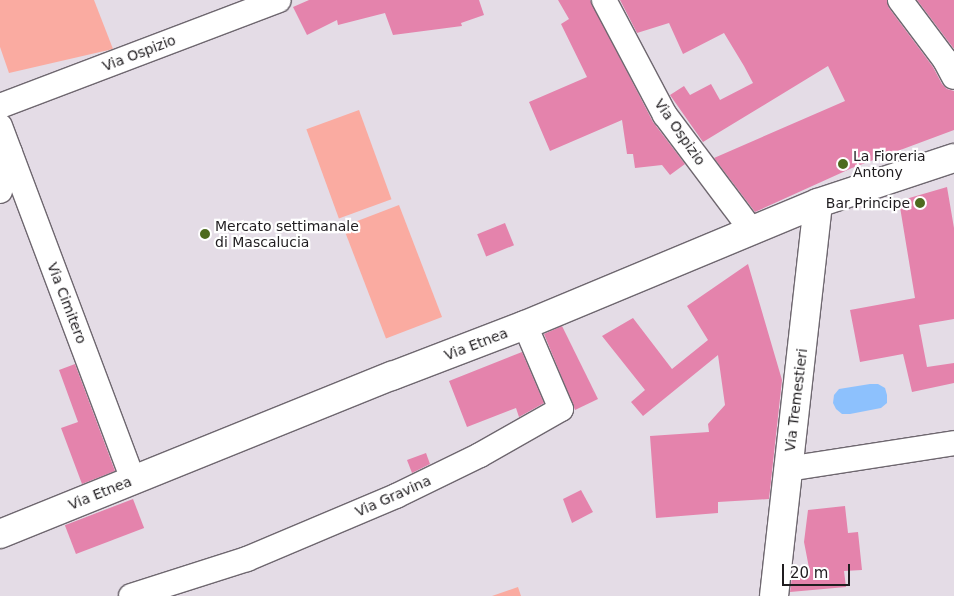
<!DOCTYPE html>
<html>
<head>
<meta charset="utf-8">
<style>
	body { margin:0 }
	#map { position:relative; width:954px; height:596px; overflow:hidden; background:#e4dce6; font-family:"DejaVu Sans",sans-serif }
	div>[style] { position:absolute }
	.green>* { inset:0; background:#faaba1; transform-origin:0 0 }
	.water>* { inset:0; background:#8dc1fd }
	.building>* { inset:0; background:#e483ac; transform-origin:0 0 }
	.roads { filter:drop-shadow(1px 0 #6e676f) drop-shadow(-1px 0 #6e676f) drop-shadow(0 1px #6e676f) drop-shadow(0 -1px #6e676f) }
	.street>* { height:24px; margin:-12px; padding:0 12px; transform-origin:12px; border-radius:12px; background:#fff }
	.secondary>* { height:28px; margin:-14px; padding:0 14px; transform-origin:14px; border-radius:14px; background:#fff }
	.dots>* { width:14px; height:14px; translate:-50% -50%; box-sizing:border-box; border:2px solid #fff; border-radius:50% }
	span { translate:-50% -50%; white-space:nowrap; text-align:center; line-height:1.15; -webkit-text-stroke:4.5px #fff; paint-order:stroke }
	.street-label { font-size:14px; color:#201d20 }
	.poi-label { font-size:14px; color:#201d20 }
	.left { translate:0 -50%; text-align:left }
	.right { translate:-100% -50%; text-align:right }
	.scale { position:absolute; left:782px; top:564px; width:68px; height:22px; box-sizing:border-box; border:2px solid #201d20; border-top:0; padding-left:6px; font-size:15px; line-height:18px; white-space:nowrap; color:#201d20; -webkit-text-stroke:4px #fff; paint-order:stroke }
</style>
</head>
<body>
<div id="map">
	<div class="green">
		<i style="clip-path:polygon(0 0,94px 0,113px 49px,9px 73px,0 47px)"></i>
		<i style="left:359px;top:110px;width:95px;height:56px;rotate:70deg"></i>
		<i style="left:399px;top:205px;width:120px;height:60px;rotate:69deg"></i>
		<i style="clip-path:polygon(518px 587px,521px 596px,492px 596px)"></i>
	</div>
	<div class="water">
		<i style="clip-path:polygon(870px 384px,878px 384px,885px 388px,887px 395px,887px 403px,881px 408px,850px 414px,842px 414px,836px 409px,833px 403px,834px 395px,839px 389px)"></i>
	</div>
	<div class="building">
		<i style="clip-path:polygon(309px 0,479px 0,484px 15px,461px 23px,462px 26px,393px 35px,385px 13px,338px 25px,337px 20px,307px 35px,293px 7px)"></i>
		<i style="clip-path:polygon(558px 0,590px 0,653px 122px,685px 164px,670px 175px,662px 165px,635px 168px,633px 154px,627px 154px,622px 120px,550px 151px,529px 102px,587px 77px,561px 24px,569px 19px)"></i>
		<i style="clip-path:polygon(620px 0,887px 0,889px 8px,933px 67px,942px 84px,947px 89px,954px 91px,954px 130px,852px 168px,755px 212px,714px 158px,845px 101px,828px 66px,703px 142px,670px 95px,684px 86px,690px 95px,711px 84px,720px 100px,753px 83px,744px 66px,724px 33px,683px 54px,669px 23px,637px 33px)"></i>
		<i style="clip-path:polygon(917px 0,954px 0,954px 49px)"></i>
		<i style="clip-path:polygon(947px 187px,954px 228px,954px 319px,919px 325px,927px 367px,954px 363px,954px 383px,912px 392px,903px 354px,860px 362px,850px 310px,915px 298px,899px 201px)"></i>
		<i style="left:505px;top:223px;width:24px;height:30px;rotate:68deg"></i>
		<i style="clip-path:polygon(748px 264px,782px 380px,769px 499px,718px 502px,718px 513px,656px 518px,650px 436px,709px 432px,708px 424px,725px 405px,718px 355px,643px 416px,631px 402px,645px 390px,602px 336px,633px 318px,672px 369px,708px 340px,687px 306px)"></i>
		<i style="clip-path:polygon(562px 326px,598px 399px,575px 410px,544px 334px)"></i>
		<i style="clip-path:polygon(522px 352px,544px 403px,519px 417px,516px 408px,467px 427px,449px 381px)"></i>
		<i style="clip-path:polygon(75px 364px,115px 471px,82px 484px,61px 428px,78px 422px,59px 370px)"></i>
		<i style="clip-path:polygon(426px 453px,430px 464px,412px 473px,407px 460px)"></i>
		<i style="clip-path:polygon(581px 490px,593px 512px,572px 523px,563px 499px)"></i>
		<i style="left:133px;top:499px;width:31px;height:73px;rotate:69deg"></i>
		<i style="clip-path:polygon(845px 506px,848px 533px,858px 532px,862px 570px,844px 571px,846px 587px,790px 592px,792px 577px,810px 573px,804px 542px,808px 510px)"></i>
	</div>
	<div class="roads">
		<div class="street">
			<i style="left:604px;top:0;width:130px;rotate:62.1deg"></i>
			<i style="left:665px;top:115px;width:145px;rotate:53.1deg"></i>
			<i style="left:900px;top:0;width:75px;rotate:53.1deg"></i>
			<i style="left:945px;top:60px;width:19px;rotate:62deg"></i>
			<i style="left:0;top:106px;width:298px;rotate:-20.8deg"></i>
			<i style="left:0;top:126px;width:378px;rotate:69.4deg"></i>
			<i style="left:0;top:191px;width:40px;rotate:-75.6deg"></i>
			<i style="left:787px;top:469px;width:169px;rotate:-8.8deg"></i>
			<i style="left:131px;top:596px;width:122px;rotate:-17.7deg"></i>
			<i style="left:247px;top:559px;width:162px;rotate:-22.9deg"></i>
			<i style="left:396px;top:496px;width:93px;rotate:-26deg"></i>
			<i style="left:480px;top:455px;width:93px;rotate:-29.6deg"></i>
			<i style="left:561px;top:409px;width:91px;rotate:-113.2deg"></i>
		</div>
		<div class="secondary">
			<i style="left:0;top:534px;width:423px;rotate:-22deg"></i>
			<i style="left:392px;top:376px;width:142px;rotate:-21deg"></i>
			<i style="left:525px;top:325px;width:317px;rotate:-22.6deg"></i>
			<i style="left:818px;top:203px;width:143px;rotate:-18.3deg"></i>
			<i style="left:774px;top:596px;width:395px;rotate:-83.6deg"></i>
		</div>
	</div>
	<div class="dots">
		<i style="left:843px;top:164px;background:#4e6b1e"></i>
		<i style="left:920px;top:203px;background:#4e6b1e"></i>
		<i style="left:205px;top:234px;background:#4e6b1e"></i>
	</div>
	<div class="street-label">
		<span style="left:139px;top:53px;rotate:-21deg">Via Ospizio</span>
		<span style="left:680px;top:132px;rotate:55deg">Via Ospizio</span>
		<span style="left:67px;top:303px;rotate:69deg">Via Cimitero</span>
		<span style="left:476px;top:344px;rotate:-21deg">Via Etnea</span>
		<span style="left:796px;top:400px;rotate:-83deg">Via Tremestieri</span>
		<span style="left:100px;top:493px;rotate:-22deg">Via Etnea</span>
		<span style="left:393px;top:496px;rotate:-24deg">Via Gravina</span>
	</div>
	<div class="poi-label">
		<span class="left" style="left:853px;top:164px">La Fioreria<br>Antony</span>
		<span class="right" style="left:910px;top:203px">Bar Principe</span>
		<span class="left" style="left:215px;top:234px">Mercato settimanale<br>di Mascalucia</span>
	</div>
	<div class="scale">20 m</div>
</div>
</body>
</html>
